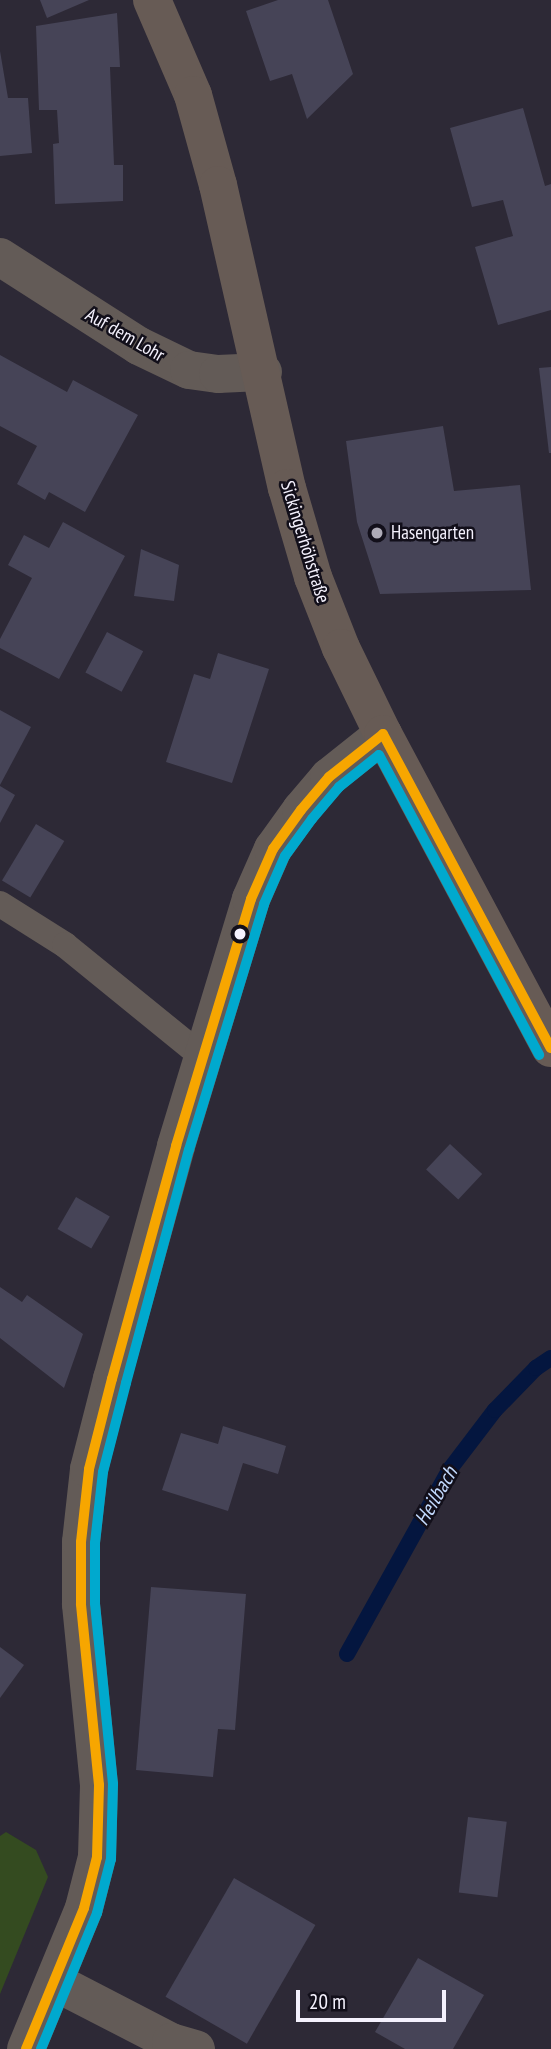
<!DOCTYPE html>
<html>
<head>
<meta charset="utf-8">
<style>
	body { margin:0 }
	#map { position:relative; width:551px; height:2049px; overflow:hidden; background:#2d2936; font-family:"PT Sans Narrow",sans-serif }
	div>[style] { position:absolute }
	.green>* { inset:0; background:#344b20 }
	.stream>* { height:16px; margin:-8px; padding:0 8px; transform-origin:8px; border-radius:8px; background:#04163f }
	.building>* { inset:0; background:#464457; transform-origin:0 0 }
	.service>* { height:26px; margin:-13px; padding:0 13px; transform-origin:13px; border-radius:13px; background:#635b57 }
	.minor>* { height:38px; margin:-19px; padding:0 19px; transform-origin:19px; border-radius:19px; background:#635b57 }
	.secondary>* { height:38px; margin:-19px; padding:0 19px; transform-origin:19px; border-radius:19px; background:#675b55 }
	.bus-1>* { height:10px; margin:-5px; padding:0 5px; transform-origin:5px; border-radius:5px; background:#f7a600 }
	.bus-2>* { height:10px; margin:-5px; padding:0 5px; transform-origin:5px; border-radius:5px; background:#00a9ce }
	.dots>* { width:19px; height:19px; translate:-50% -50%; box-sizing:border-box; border:4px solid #120f1a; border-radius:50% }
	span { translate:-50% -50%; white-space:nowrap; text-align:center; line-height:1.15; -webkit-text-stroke:5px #120f1a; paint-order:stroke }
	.street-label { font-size:19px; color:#f4f1fd }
	.poi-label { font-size:19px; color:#f4f1fd }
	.left { translate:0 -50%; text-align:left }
	.water-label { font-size:21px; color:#c2d9fd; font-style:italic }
	.scale { position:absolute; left:296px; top:1990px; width:150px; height:32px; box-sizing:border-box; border:4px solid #f4f1fd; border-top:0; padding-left:9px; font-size:21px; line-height:24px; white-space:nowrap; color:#f4f1fd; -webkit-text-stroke:5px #120f1a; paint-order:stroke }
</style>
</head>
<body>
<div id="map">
	<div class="green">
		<i style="clip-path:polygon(6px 1832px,36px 1850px,48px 1877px,0 1994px,0 1836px)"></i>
	</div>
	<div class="stream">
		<i style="left:347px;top:1654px;width:212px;rotate:-60.9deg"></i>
		<i style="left:450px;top:1469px;width:74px;rotate:-52.7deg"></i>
		<i style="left:495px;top:1410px;width:59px;rotate:-45.7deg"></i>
		<i style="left:536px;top:1368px;width:18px;rotate:-34deg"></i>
	</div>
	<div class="building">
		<i style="clip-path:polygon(40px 0,89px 0,47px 18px)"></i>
		<i style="clip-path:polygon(278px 0,328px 0,353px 74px,307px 119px,292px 74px,270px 81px,246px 11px)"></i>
		<i style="clip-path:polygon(117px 13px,120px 67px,110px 67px,114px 165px,123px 165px,123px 201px,55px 204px,53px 144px,59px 143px,57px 110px,39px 110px,36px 26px)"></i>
		<i style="clip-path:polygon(0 51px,8px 98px,28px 98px,32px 153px,0 156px)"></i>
		<i style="clip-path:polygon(523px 108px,545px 186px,551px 184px,551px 310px,498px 325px,475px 247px,513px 236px,503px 200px,472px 207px,450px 128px)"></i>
		<i style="clip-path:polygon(0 355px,67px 392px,73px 380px,138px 415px,85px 512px,49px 492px,45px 500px,17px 484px,37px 446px,0 426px)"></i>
		<i style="clip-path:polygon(551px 367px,551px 453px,549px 453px,539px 368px)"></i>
		<i style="clip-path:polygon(443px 426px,454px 491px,520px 485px,531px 590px,380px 594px,357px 522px,346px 441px)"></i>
		<i style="clip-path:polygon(63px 522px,125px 556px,59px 679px,0 648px,0 639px,32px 578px,8px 565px,24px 535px,49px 548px)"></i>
		<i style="clip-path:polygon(141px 549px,179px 565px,174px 601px,134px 596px)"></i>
		<i style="left:107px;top:632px;width:41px;height:46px;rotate:28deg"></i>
		<i style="clip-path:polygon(218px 653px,269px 669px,232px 783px,166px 762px,194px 674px,210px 679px)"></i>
		<i style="clip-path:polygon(0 710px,31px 727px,0 785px)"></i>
		<i style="clip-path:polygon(0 786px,15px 795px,0 823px)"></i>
		<i style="left:36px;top:824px;width:33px;height:66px;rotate:31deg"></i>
		<i style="left:450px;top:1144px;width:44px;height:35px;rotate:43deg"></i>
		<i style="left:76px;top:1197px;width:39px;height:37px;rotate:30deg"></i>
		<i style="clip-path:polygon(0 1287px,22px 1302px,27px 1295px,83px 1334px,64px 1388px,0 1338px)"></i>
		<i style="clip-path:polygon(223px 1426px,286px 1446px,278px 1474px,243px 1463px,228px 1511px,162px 1490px,181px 1433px,218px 1444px)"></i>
		<i style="clip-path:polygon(151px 1587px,246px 1594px,235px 1730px,218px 1729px,213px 1777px,136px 1770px)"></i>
		<i style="clip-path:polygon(0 1647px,24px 1665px,0 1698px)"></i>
		<i style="left:468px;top:1817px;width:39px;height:76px;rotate:7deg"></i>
		<i style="left:234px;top:1878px;width:94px;height:137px;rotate:30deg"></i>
		<i style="clip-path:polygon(418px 1958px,484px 1995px,453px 2049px,405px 2049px,375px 2032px)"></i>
	</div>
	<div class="service">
		<i style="left:0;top:904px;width:77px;rotate:32.2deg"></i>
		<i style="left:65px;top:945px;width:179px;rotate:39.1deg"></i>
	</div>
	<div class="minor">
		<i style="left:0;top:257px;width:165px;rotate:32.6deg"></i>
		<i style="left:139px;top:346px;width:55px;rotate:25.6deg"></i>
		<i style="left:189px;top:370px;width:29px;rotate:8deg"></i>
		<i style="left:218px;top:374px;width:45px;rotate:-2.5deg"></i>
		<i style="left:55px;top:1982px;width:131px;rotate:27.3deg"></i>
		<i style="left:171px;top:2042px;width:26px;rotate:16deg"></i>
		<i style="left:26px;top:2049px;width:152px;rotate:-67.6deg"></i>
		<i style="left:84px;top:1908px;width:53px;rotate:-75.7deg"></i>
		<i style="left:97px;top:1857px;width:72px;rotate:-88.4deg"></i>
		<i style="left:99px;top:1785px;width:182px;rotate:-95.7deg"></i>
		<i style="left:81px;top:1604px;width:62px;rotate:-90deg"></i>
		<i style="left:81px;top:1542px;width:73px;rotate:-83.7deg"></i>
		<i style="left:89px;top:1469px;width:93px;rotate:-75.7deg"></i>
		<i style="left:112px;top:1379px;width:242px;rotate:-74.6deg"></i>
		<i style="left:176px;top:1146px;width:258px;rotate:-73.1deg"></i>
		<i style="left:251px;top:899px;width:55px;rotate:-66.3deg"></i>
		<i style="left:273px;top:849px;width:48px;rotate:-54.3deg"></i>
		<i style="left:301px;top:810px;width:43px;rotate:-49.7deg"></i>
		<i style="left:329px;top:777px;width:69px;rotate:-38.5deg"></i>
	</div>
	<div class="secondary">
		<i style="left:152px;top:0;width:103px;rotate:66.7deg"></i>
		<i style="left:193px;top:95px;width:93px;rotate:74.5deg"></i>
		<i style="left:218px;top:185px;width:311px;rotate:77.2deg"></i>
		<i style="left:287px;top:488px;width:93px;rotate:73.7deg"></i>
		<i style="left:313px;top:577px;width:76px;rotate:68.5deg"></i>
		<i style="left:341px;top:648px;width:96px;rotate:64deg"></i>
		<i style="left:383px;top:734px;width:356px;rotate:61.9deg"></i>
	</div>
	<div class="bus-1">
		<i style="left:383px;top:734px;width:356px;rotate:61.9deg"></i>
		<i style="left:26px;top:2049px;width:152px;rotate:-67.6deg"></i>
		<i style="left:84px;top:1908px;width:53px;rotate:-75.7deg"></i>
		<i style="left:97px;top:1857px;width:72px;rotate:-88.4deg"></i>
		<i style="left:99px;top:1785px;width:182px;rotate:-95.7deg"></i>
		<i style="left:81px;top:1604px;width:62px;rotate:-90deg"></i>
		<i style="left:81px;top:1542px;width:73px;rotate:-83.7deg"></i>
		<i style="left:89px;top:1469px;width:93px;rotate:-75.7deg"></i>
		<i style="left:112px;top:1379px;width:242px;rotate:-74.6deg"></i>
		<i style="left:176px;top:1146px;width:258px;rotate:-73.1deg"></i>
		<i style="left:251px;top:899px;width:55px;rotate:-66.3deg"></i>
		<i style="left:273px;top:849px;width:48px;rotate:-54.3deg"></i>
		<i style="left:301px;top:810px;width:43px;rotate:-49.7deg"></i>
		<i style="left:329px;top:777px;width:69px;rotate:-38.5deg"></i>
	</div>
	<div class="bus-2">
		<i style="left:41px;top:2049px;width:147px;rotate:-67.6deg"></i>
		<i style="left:97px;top:1913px;width:56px;rotate:-75.5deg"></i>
		<i style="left:111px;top:1859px;width:75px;rotate:-88.5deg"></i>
		<i style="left:113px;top:1784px;width:182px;rotate:-95.7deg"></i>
		<i style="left:95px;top:1603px;width:60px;rotate:-90deg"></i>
		<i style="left:95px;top:1543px;width:71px;rotate:-83.6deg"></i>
		<i style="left:103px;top:1472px;width:92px;rotate:-75.5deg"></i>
		<i style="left:126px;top:1383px;width:241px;rotate:-74.9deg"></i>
		<i style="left:189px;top:1150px;width:257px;rotate:-73deg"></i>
		<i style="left:264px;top:904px;width:52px;rotate:-66.4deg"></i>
		<i style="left:285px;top:856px;width:46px;rotate:-53.9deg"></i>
		<i style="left:312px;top:819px;width:42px;rotate:-49.8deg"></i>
		<i style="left:339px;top:787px;width:51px;rotate:-38.7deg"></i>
		<i style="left:379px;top:755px;width:340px;rotate:61.9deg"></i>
	</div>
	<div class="dots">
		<i style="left:377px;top:533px;background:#aeabb7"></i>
		<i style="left:240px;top:934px;background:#f4f1fd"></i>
	</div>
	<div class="street-label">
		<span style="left:125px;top:335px;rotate:30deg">Auf dem Lohr</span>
		<span style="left:305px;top:542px;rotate:73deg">Sickingerhöhstraße</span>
	</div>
	<div class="poi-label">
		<span class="left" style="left:391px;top:533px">Hasengarten</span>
	</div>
	<div class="water-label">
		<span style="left:436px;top:1496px;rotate:-60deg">Heilbach</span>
	</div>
	<div class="scale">20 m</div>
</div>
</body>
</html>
